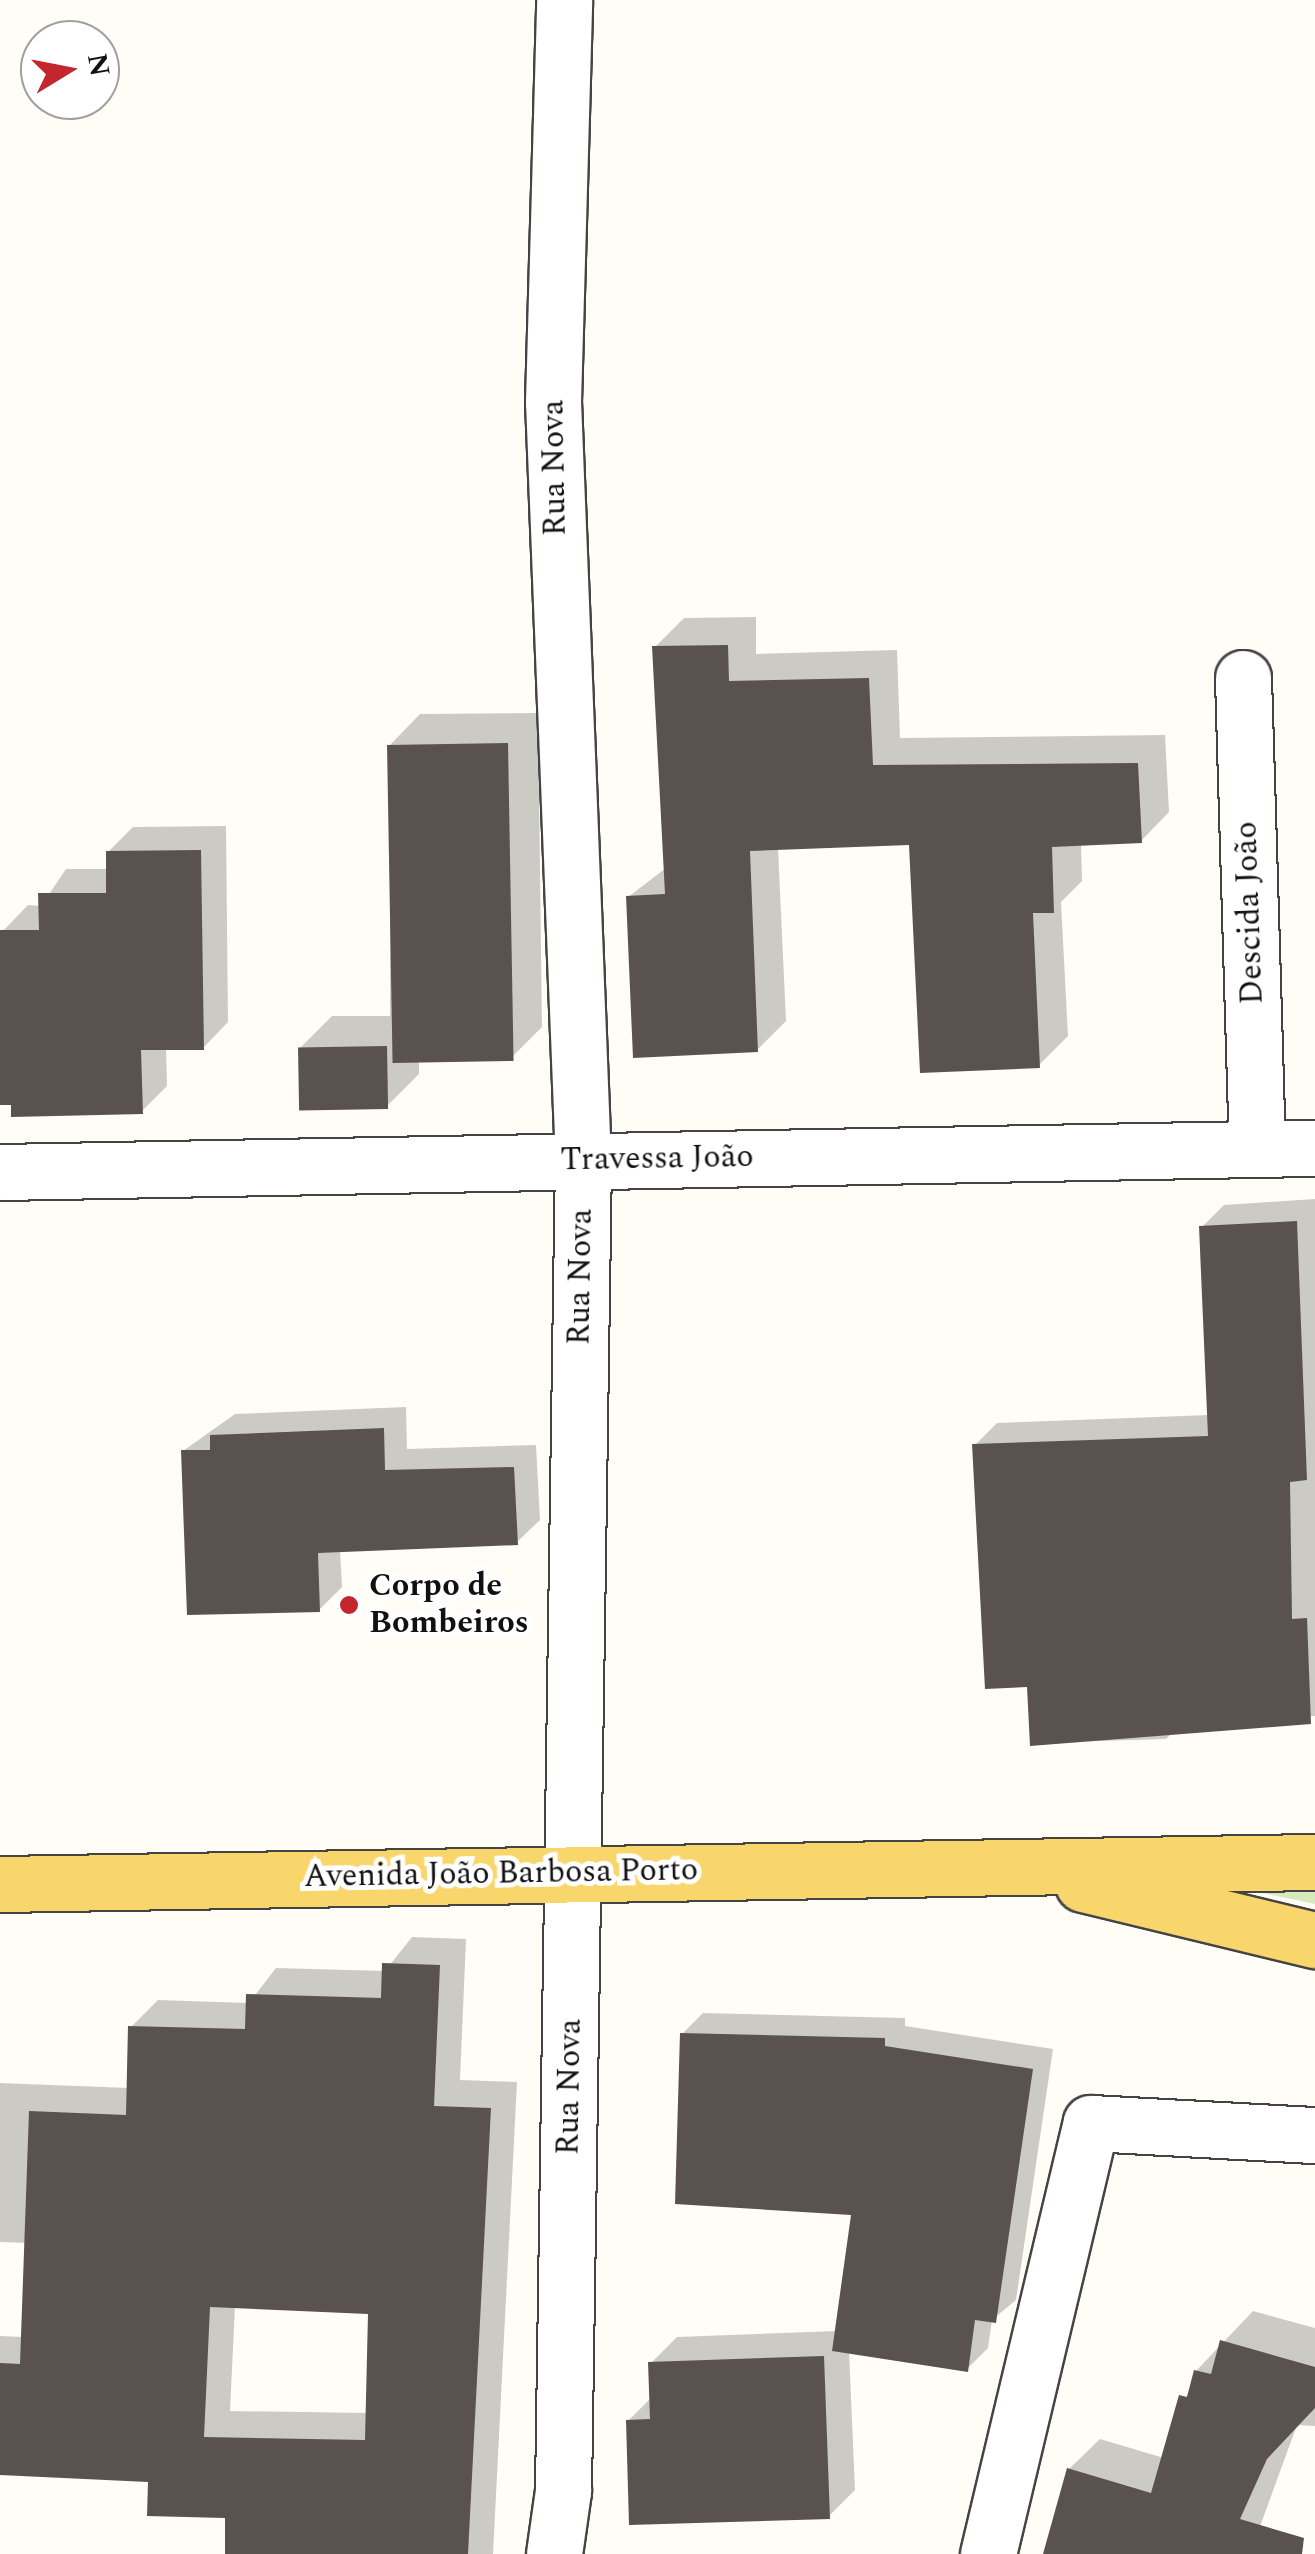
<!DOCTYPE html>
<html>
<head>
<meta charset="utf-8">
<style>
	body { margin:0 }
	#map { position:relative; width:1315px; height:2554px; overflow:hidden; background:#fffdf5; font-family:Spectral,serif }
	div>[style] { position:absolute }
	.green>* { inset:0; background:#d5ebbd }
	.shadow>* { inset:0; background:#0003 }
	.building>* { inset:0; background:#5a524d; transform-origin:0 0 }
	.roads { filter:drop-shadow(2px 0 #444) drop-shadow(-2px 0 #444) drop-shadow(0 2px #444) drop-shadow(0 -2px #444) }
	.minor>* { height:55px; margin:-27.5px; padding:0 27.5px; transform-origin:27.5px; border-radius:27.5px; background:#fff }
	.major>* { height:55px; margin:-27.5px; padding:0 27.5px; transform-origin:27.5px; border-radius:27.5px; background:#f9d66b }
	.dots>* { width:28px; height:28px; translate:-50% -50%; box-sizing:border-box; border:5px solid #fff; border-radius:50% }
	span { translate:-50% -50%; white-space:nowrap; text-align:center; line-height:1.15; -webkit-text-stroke:10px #fff; paint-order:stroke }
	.street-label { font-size:32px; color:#111 }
	.poi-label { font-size:32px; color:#111; font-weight:700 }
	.left { translate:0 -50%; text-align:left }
	.north { position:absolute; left:20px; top:20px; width:100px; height:100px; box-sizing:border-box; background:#fff; border:2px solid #a0a0a0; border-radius:50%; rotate:80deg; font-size:28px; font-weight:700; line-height:40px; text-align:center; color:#111 }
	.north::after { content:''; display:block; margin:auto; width:35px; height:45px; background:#c4262e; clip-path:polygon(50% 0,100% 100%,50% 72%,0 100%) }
</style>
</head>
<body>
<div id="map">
	<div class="green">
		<i style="clip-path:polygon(1220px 1884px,1315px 1892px,1315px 1904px)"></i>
	</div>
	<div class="shadow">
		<i style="clip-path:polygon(756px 617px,756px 654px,897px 650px,900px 738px,1165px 735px,1169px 812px,1141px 841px,1081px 843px,1082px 881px,1061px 902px,1068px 1036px,1039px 1065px,911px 843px,778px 848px,786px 1021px,757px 1050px,628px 897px,666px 868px,655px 647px,684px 618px)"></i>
		<i style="clip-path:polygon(538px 713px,542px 1027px,511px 1058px,419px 1059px,419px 1074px,387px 1106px,300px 1048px,332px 1016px,390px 1016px,390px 745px,420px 714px)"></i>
		<i style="clip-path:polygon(226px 826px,228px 1022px,203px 1048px,166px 1048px,167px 1086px,142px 1111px,0 1103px,3px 931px,28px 905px,41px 906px,66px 869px,108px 869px,108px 852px,133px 827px)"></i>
		<i style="clip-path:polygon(1315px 1199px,1315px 1716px,1179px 1726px,1166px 1739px,1032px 1743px,1029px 1684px,975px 1445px,997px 1423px,1209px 1415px,1202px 1227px,1224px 1205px)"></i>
		<i style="clip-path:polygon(406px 1407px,407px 1449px,536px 1445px,540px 1520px,517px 1542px,340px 1549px,342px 1587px,319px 1610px,183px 1451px,235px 1414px)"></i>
		<i style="clip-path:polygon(evenodd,412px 1937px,466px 1939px,460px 2080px,517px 2082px,493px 2554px,228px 2554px,228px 2515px,150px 2480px,0 2473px,0 2336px,23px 2337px,27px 2243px,0 2242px,0 2083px,129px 2088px,131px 2027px,158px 2000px,249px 2003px,276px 1968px,385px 1971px,412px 1937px,235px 2306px,371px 2311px,368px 2413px,230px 2411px,235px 2306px)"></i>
		<i style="clip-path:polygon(703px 2013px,905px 2018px,905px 2026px,1053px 2049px,1016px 2300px,992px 2320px,988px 2348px,967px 2369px,849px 2351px,855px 2490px,829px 2516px,628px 2421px,652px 2397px,651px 2363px,677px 2337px,837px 2331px,854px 2213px,682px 2034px)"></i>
		<i style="clip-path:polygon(1253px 2311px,1315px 2328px,1315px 2426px,1297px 2425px,1250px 2554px,1048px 2554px,1069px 2469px,1100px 2439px,1164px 2458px,1196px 2371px)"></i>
	</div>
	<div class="building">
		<i style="clip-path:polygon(728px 645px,729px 681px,869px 678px,873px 765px,1138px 763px,1142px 843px,1052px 847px,1054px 913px,1033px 913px,1040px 1068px,920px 1073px,909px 845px,750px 851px,758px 1052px,633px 1058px,626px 896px,665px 894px,652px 646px)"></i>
		<i style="left:508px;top:743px;width:318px;height:121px;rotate:89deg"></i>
		<i style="clip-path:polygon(201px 850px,204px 1050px,141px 1050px,143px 1114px,11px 1117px,11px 1105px,0 1105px,0 930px,39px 930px,38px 893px,106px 893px,106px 851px)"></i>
		<i style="left:387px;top:1046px;width:63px;height:89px;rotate:89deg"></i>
		<i style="clip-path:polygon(1297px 1221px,1307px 1480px,1290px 1482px,1292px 1619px,1307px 1618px,1311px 1724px,1030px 1746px,1027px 1687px,985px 1689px,972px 1444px,1208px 1436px,1199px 1226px)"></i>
		<i style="clip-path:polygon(384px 1428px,385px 1470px,514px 1467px,518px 1545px,318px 1553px,320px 1612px,187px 1615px,181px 1450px,210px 1450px,210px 1435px)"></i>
		<i style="clip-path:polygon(evenodd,382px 1963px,440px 1965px,434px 2106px,491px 2108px,468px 2554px,225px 2554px,225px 2518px,147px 2516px,148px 2482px,0 2475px,0 2363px,20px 2364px,29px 2111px,126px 2115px,128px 2026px,245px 2029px,246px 1994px,381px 1998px,382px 1963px,210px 2307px,368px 2314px,365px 2440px,204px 2437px,210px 2307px)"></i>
		<i style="clip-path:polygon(680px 2033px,885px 2038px,885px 2046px,1033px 2069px,996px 2323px,975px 2320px,968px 2372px,832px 2351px,851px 2215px,675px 2204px)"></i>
		<i style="clip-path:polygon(1220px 2340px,1315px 2367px,1315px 2408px,1267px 2459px,1240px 2519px,1304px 2538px,1302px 2554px,1043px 2554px,1067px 2468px,1151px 2493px,1179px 2395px,1187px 2397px,1194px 2370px,1211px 2374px)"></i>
		<i style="clip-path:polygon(824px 2356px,830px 2519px,629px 2525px,626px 2420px,650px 2419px,648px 2362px)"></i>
	</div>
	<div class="roads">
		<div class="minor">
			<i style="left:1243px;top:678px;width:470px;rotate:88.3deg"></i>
			<i style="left:0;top:1172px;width:1315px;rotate:-1.05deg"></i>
			<i style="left:554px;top:2554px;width:64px;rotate:-81.9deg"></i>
			<i style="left:563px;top:2491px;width:1330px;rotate:-89.14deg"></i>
			<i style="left:583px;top:1161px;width:760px;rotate:-92.26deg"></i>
			<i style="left:553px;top:402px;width:402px;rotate:-88.4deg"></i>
			<i style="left:988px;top:2554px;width:443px;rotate:-76.6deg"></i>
			<i style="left:1091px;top:2123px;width:224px;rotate:3.1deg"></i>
		</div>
		<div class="major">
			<i style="left:0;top:1884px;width:1315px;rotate:-0.96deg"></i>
			<i style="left:1083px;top:1884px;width:239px;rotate:13.6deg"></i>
		</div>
	</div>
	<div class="dots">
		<i style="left:349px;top:1605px;background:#c4262e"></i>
	</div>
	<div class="street-label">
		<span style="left:555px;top:468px;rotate:-91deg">Rua Nova</span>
		<span style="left:1250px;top:913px;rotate:-92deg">Descida João</span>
		<span style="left:657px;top:1159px;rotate:-1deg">Travessa João</span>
		<span style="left:581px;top:1277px;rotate:-89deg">Rua Nova</span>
		<span style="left:501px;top:1874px;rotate:-1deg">Avenida João Barbosa Porto</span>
		<span style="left:570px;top:2087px;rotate:-89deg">Rua Nova</span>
	</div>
	<div class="poi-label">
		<span class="left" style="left:369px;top:1605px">Corpo de<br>Bombeiros</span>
	</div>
	<div class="north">N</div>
</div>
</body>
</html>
